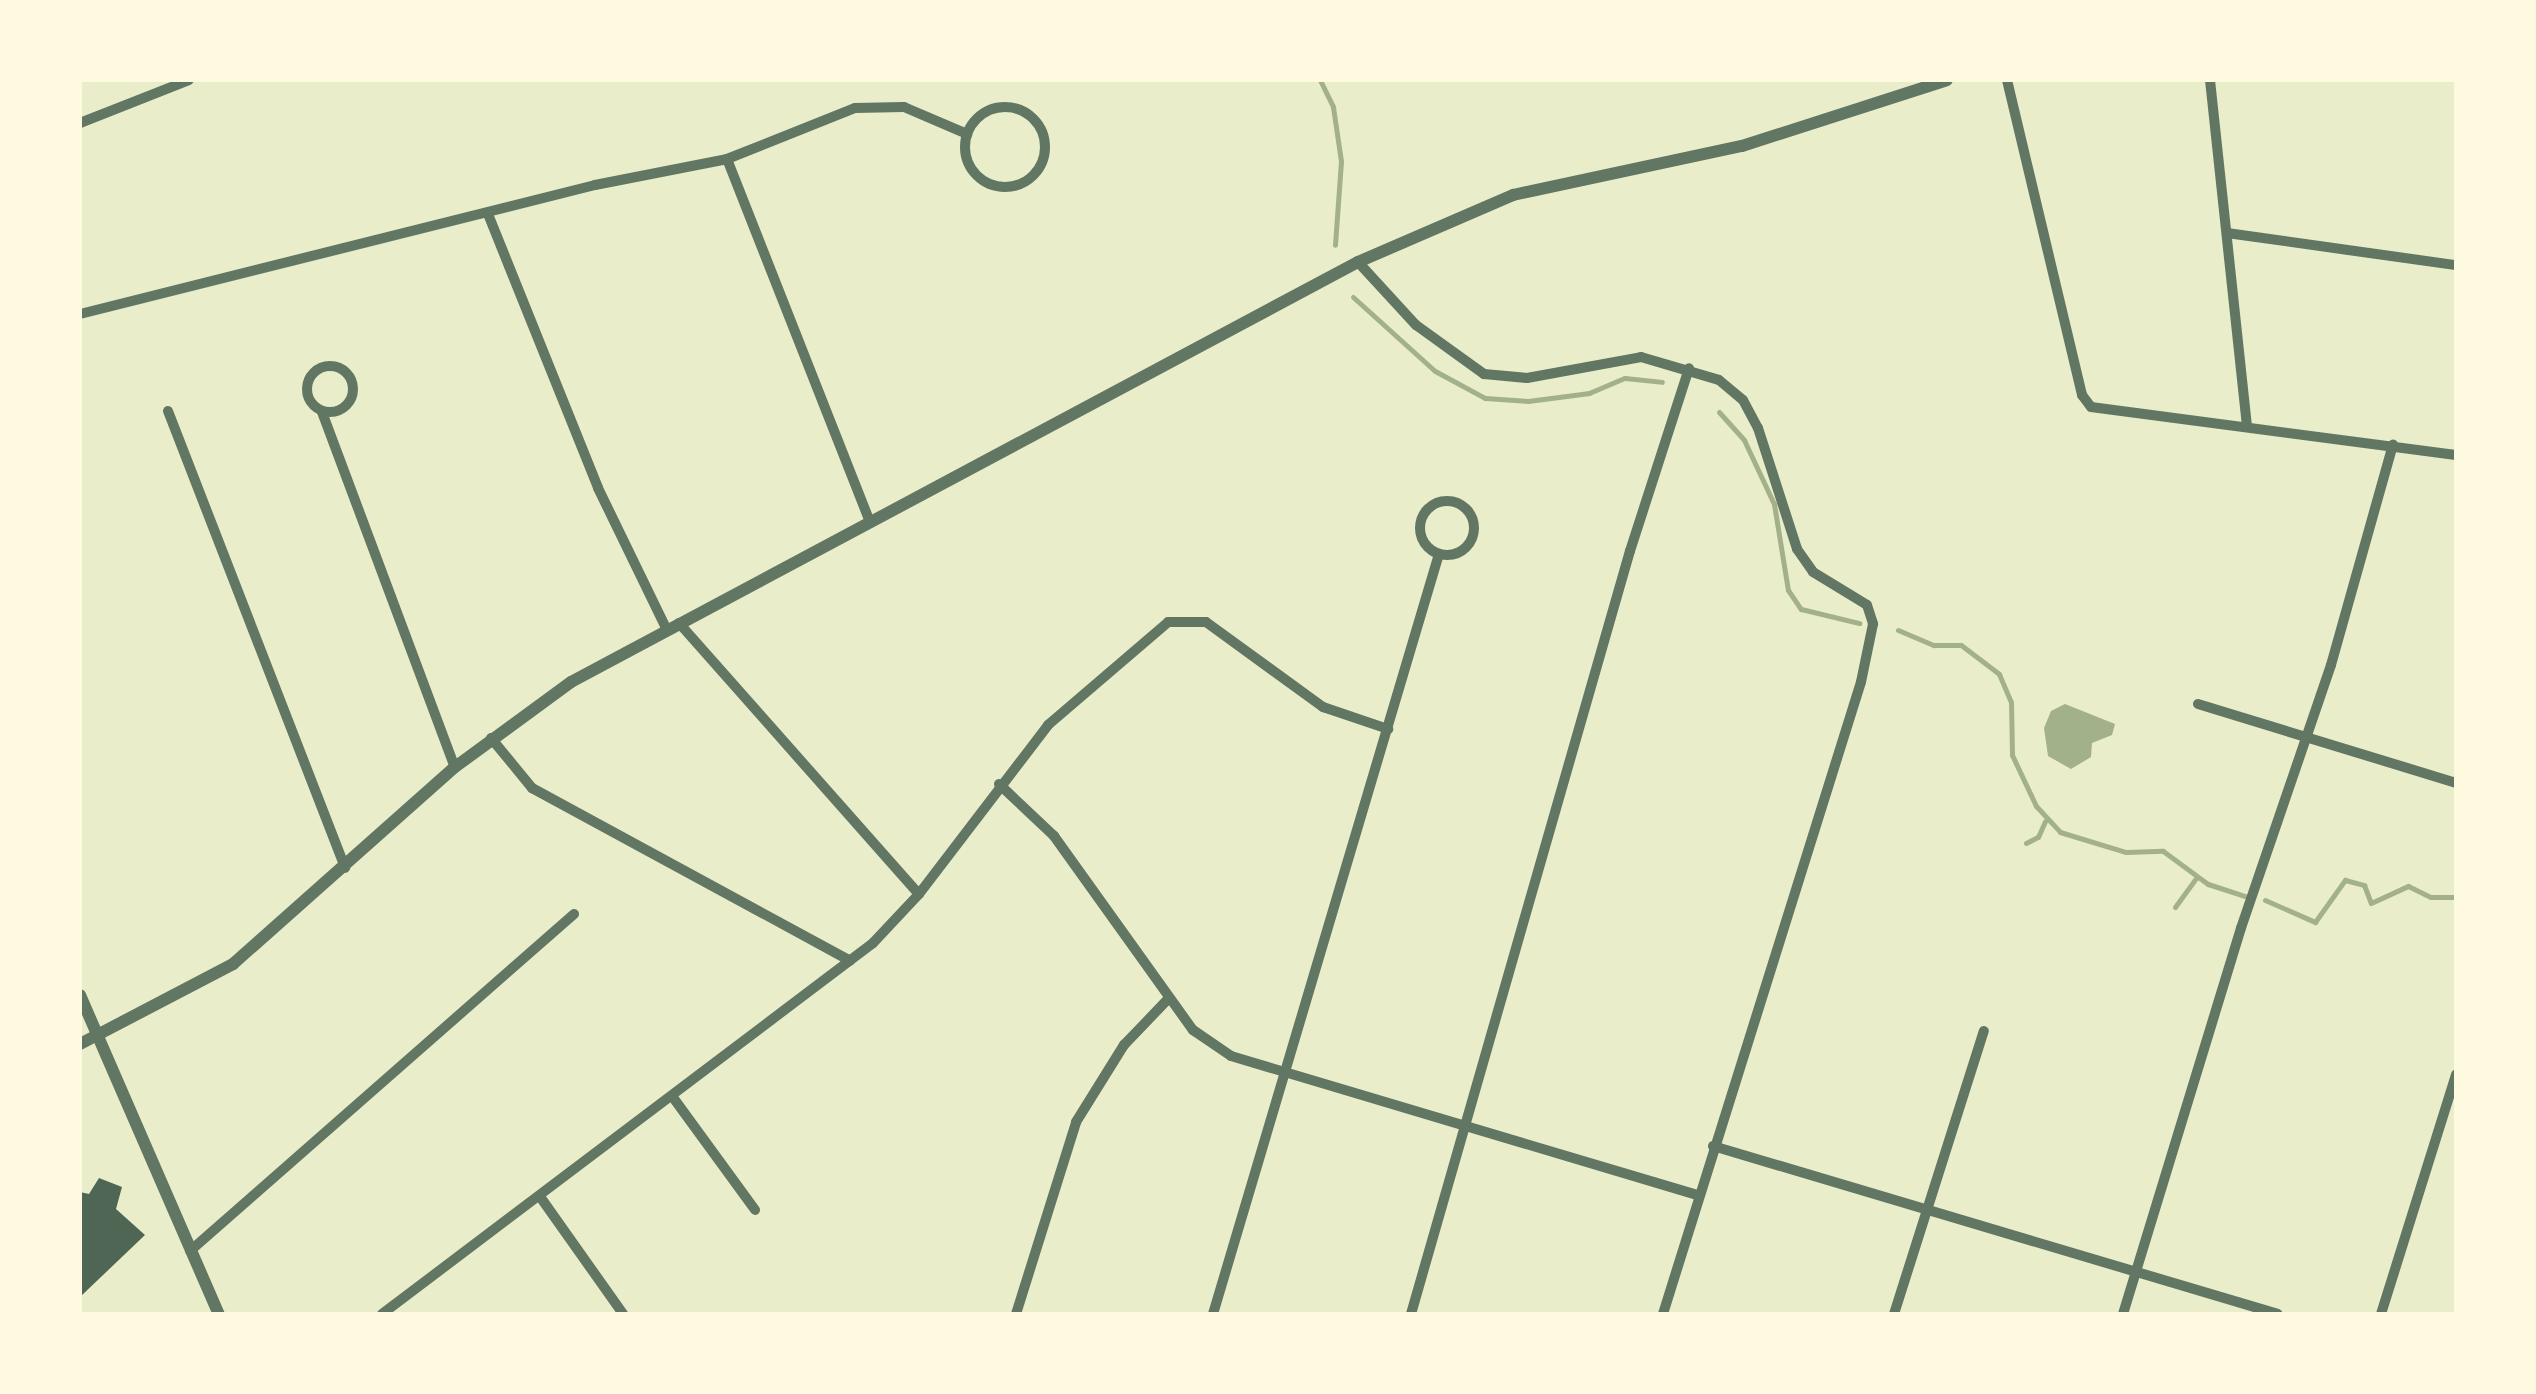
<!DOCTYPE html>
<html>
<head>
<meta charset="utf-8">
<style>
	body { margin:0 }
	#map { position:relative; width:2536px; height:1394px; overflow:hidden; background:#e9edc9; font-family:Helvetica,sans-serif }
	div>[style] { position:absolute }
	.water>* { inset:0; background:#a3b18a }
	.stream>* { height:5px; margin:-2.5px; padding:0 2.5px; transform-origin:2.5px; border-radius:2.5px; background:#a3b18a }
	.building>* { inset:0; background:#4f6655 }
	.minor>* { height:10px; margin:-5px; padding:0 5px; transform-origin:5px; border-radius:5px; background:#617663 }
	.minor>.ring { margin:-5px; padding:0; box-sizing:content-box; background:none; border:10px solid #617663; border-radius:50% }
	.tertiary>* { height:12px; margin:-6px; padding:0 6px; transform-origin:6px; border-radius:6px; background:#617663 }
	span { translate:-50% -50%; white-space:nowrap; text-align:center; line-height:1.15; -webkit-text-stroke:9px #fefae0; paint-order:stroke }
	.frame { position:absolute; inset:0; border:82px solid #fefae0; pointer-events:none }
</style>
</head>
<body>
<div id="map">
	<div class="water">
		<i style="clip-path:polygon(2065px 704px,2115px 724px,2112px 735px,2092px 743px,2091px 757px,2071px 769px,2048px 756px,2044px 728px,2051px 711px)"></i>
	</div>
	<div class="stream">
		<i style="left:1320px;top:80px;width:30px;rotate:64deg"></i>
		<i style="left:1333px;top:107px;width:55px;rotate:81.6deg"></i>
		<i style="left:1341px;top:161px;width:84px;rotate:94.1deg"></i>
		<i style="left:1353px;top:297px;width:110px;rotate:42.1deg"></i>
		<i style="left:1435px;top:371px;width:57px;rotate:28.4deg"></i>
		<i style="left:1485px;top:398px;width:43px;rotate:4deg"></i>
		<i style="left:1528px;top:401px;width:62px;rotate:-7.5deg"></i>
		<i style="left:1589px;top:393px;width:39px;rotate:-23deg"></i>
		<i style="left:1625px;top:378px;width:37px;rotate:6deg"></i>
		<i style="left:1719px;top:412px;width:38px;rotate:48deg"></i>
		<i style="left:1744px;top:440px;width:71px;rotate:64.9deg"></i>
		<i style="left:1774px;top:504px;width:87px;rotate:80.8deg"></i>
		<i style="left:1788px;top:590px;width:23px;rotate:56deg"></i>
		<i style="left:1801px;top:609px;width:60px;rotate:13.6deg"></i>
		<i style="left:1898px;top:630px;width:39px;rotate:23deg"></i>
		<i style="left:1934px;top:645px;width:27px"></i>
		<i style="left:1961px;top:645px;width:48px;rotate:37.3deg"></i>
		<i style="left:1999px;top:674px;width:30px;rotate:67deg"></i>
		<i style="left:2011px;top:702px;width:53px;rotate:88.9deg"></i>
		<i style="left:2012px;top:755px;width:56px;rotate:64.8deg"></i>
		<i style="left:2036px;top:806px;width:35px;rotate:47deg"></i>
		<i style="left:2060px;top:832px;width:69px;rotate:16.9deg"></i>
		<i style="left:2126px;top:852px;width:37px;rotate:-2deg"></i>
		<i style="left:2163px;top:851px;width:56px;rotate:36.3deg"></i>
		<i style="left:2208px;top:884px;width:39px;rotate:18deg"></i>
		<i style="left:2026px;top:843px;width:13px;rotate:-27deg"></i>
		<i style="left:2038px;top:837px;width:17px;rotate:-66deg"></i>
		<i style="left:2265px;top:900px;width:55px;rotate:23.7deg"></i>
		<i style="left:2315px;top:922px;width:52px;rotate:-54.5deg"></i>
		<i style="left:2345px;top:880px;width:20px;rotate:15deg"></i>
		<i style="left:2364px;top:885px;width:19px;rotate:69deg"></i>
		<i style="left:2371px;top:903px;width:41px;rotate:-24.7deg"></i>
		<i style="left:2408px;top:886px;width:25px;rotate:26deg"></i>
		<i style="left:2431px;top:897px;width:25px"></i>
		<i style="left:2175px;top:907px;width:36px;rotate:-54deg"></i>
	</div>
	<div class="building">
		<i style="clip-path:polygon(99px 1178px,122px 1187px,116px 1209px,145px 1235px,80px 1297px,80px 1192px,89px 1194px)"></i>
	</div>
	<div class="minor">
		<i style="left:2007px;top:80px;width:324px;rotate:76.6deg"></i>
		<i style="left:2082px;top:395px;width:15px;rotate:53deg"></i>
		<i style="left:2091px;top:407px;width:368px;rotate:7.5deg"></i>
		<i style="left:2210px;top:80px;width:349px;rotate:83.9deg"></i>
		<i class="ring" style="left:965px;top:107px;width:70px;height:70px"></i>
		<i style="left:80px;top:123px;width:117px;rotate:-21.5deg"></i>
		<i style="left:727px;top:159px;width:390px;rotate:68.5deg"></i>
		<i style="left:488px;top:214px;width:295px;rotate:68.1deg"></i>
		<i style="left:598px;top:488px;width:158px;rotate:64.1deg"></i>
		<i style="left:2227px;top:233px;width:231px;rotate:8deg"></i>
		<i style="left:1358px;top:262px;width:86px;rotate:47.4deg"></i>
		<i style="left:1416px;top:325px;width:84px;rotate:35.8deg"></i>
		<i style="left:1484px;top:374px;width:43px;rotate:5.3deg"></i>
		<i style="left:1527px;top:378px;width:116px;rotate:-10.4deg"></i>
		<i style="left:1641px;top:357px;width:81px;rotate:16.4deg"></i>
		<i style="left:1719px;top:380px;width:31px;rotate:40deg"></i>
		<i style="left:1743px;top:400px;width:32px;rotate:62deg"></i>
		<i style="left:1758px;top:428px;width:127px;rotate:72.1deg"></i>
		<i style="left:1797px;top:549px;width:28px;rotate:55deg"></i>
		<i style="left:1813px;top:572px;width:63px;rotate:31.4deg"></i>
		<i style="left:1867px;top:605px;width:20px;rotate:72deg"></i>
		<i style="left:1873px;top:624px;width:59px;rotate:101.7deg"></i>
		<i style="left:1861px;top:682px;width:662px;rotate:107.4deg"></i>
		<i style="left:80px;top:314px;width:531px;rotate:-14.06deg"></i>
		<i style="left:595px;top:185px;width:135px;rotate:-11.1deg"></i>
		<i style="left:727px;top:159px;width:138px;rotate:-21.7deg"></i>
		<i style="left:855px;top:108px;width:49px;rotate:-1.2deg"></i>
		<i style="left:904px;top:107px;width:69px;rotate:23.2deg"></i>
		<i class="ring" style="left:307px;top:366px;width:36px;height:36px"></i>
		<i style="left:168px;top:411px;width:490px;rotate:68.8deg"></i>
		<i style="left:322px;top:412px;width:379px;rotate:69.5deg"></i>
		<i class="ring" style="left:1420px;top:501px;width:44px;height:44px"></i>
		<i style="left:679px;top:623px;width:362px;rotate:48.5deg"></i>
		<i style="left:2198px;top:704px;width:270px;rotate:17deg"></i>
		<i style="left:491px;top:738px;width:65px;rotate:50.6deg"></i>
		<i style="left:532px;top:788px;width:362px;rotate:28.5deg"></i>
		<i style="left:999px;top:784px;width:76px;rotate:43.4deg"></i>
		<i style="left:1054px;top:836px;width:239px;rotate:54.4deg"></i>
		<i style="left:1193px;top:1030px;width:46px;rotate:34.4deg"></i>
		<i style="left:1231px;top:1056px;width:487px;rotate:16.6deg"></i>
		<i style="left:672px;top:1096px;width:141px;rotate:53.9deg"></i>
		<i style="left:1713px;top:1146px;width:589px;rotate:16.56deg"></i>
		<i style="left:541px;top:1198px;width:142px;rotate:54.7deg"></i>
		<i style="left:190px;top:1251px;width:511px;rotate:-41.27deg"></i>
		<i style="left:382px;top:1314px;width:615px;rotate:-37.07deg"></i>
		<i style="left:873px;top:943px;width:67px;rotate:-46.8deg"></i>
		<i style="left:919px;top:894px;width:213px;rotate:-52.6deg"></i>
		<i style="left:1048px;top:725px;width:158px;rotate:-40.6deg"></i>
		<i style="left:1168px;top:622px;width:38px"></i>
		<i style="left:1206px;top:622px;width:145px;rotate:36deg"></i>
		<i style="left:1323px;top:707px;width:69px;rotate:18.7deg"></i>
		<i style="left:1016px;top:1314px;width:201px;rotate:-72.6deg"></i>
		<i style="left:1076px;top:1122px;width:91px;rotate:-58.1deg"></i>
		<i style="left:1124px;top:1045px;width:65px;rotate:-46.2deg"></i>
		<i style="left:1213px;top:1314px;width:793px;rotate:-73.44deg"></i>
		<i style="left:1411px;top:1314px;width:794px;rotate:-73.99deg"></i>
		<i style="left:1630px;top:551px;width:192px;rotate:-72.1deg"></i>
		<i style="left:1894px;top:1314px;width:297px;rotate:-72.4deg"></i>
		<i style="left:2123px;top:1314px;width:404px;rotate:-73deg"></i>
		<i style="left:2241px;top:928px;width:278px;rotate:-71.1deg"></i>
		<i style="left:2331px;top:665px;width:229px;rotate:-74.3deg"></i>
		<i style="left:2381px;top:1314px;width:251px;rotate:-72.6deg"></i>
	</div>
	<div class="tertiary">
		<i style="left:80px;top:995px;width:348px;rotate:66.5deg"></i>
		<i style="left:80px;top:1044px;width:173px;rotate:-27.6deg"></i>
		<i style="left:233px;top:964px;width:297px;rotate:-41.6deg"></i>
		<i style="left:455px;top:767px;width:144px;rotate:-36.2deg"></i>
		<i style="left:571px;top:682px;width:892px;rotate:-28.09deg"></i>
		<i style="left:1358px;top:262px;width:169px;rotate:-23.4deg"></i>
		<i style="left:1513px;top:195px;width:234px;rotate:-12.1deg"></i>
		<i style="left:1742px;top:146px;width:215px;rotate:-17.8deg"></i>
	</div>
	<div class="frame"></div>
</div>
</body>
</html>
